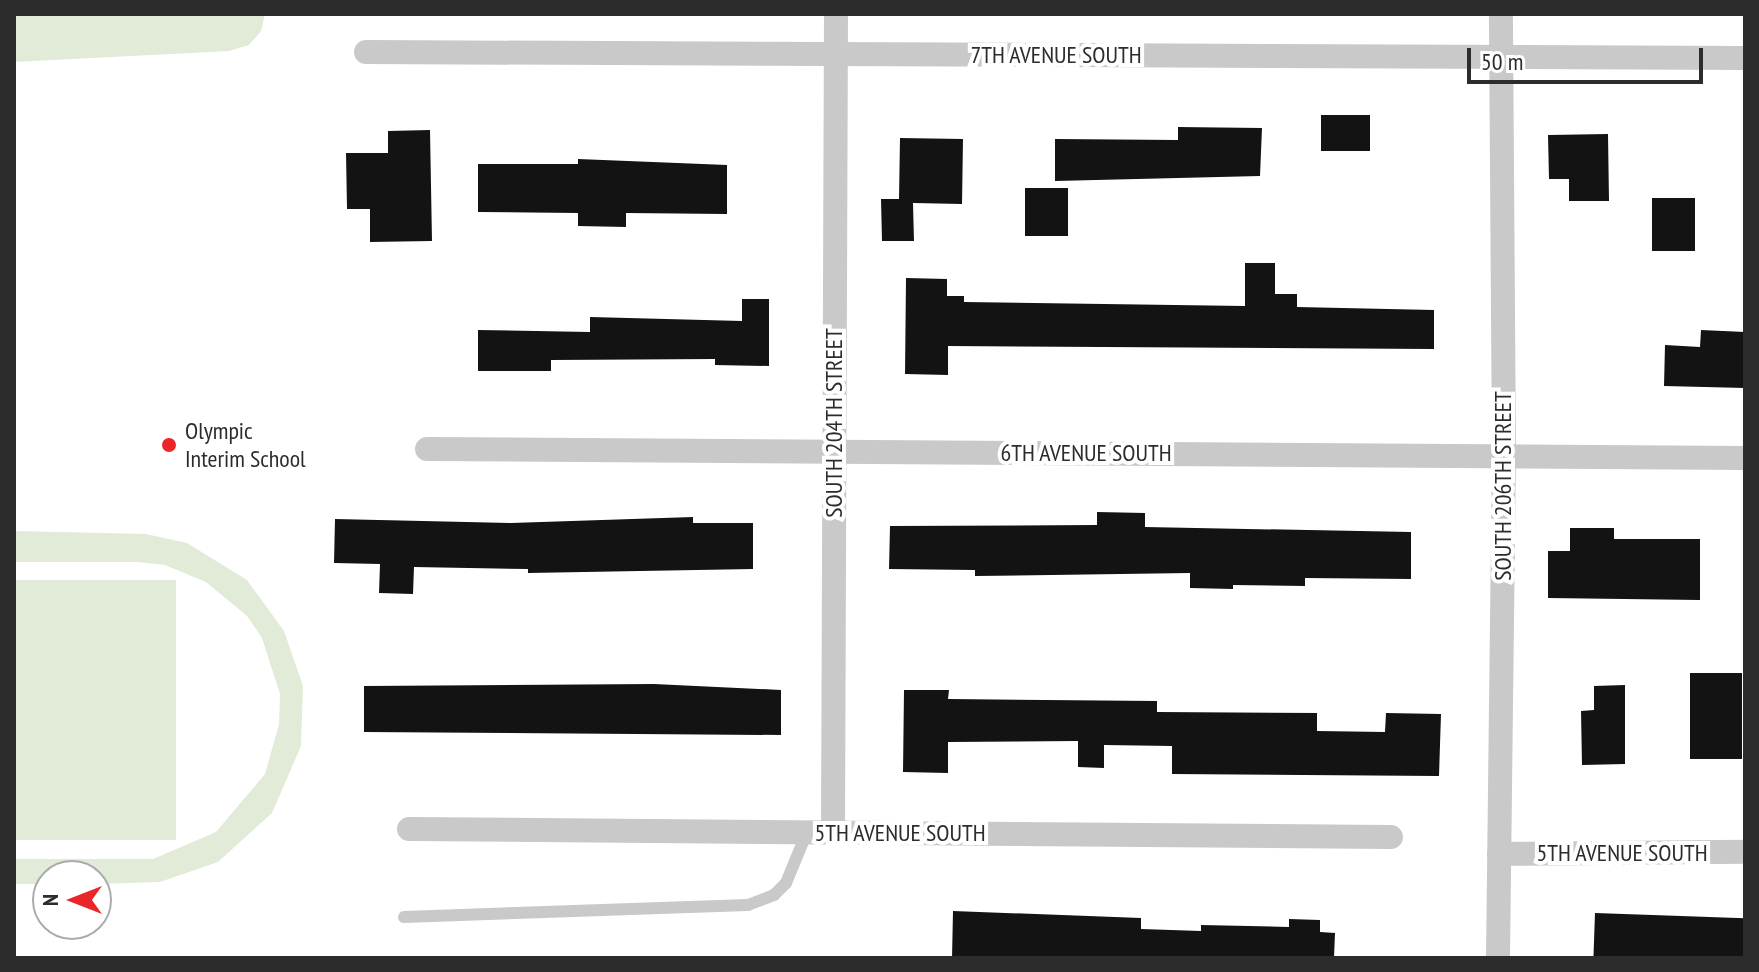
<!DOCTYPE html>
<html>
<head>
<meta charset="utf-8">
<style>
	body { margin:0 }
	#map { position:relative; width:1759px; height:972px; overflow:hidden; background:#fff; font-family:"PT Sans Narrow",sans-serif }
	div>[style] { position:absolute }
	.green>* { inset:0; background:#e1ebd8; transform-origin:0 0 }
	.building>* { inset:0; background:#131313; transform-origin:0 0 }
	.service>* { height:12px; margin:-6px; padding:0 6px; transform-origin:6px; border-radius:6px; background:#c9c9c9 }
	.minor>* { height:24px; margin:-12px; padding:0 12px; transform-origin:12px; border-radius:12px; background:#c9c9c9 }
	.dots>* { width:22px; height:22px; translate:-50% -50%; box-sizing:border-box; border:4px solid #fff; border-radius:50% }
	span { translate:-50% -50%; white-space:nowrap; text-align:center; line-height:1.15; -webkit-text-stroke:8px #fff; paint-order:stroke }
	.street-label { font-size:24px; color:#2c2c2c }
	.poi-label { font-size:24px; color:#2c2c2c }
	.left { translate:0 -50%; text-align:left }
	.frame { position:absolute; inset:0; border:16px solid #2c2c2c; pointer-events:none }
	.north { position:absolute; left:32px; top:860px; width:80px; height:80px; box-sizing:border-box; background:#fff; border:2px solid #ababab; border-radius:50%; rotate:270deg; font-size:22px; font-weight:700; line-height:32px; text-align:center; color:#2c2c2c }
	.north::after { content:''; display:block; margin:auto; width:28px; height:36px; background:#eb2628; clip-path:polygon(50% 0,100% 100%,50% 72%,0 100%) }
	.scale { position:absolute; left:1467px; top:48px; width:236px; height:36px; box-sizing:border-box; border:4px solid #2c2c2c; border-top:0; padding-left:10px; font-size:24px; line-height:28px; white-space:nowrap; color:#2c2c2c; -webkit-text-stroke:6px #fff; paint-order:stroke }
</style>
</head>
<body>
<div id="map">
	<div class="green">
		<i style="clip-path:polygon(14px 14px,265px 14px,261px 31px,249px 45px,229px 51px,14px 62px)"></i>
		<i style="clip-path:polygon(14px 531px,146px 534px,187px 543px,247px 580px,284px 631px,303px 686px,301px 746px,272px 813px,218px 862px,160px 882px,96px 884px,96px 876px,48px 876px,48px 884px,14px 884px,14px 859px,153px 859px,216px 832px,265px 774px,279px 724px,280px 694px,262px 638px,247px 616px,206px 582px,165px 565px,138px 562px,14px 562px)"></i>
		<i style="left:14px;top:580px;width:162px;height:260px"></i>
	</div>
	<div class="building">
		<i style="left:1321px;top:115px;width:49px;height:36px"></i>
		<i style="clip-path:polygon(1178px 127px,1262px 128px,1260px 176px,1055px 181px,1055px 139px,1178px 140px)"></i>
		<i style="clip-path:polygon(430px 130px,432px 241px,370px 242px,370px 209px,347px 209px,346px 153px,388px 153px,388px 131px)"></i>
		<i style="clip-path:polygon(1608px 134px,1609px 201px,1569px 201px,1569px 179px,1549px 179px,1548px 135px)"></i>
		<i style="clip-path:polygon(900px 138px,963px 139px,962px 204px,913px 203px,914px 241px,882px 241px,881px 199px,899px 199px)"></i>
		<i style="clip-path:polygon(578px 159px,727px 165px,727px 214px,626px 213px,626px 227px,578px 226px,578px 213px,478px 212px,478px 164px,578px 164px)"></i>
		<i style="left:1025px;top:188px;width:43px;height:48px"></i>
		<i style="left:1652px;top:198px;width:43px;height:53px"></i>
		<i style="clip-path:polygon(1245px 263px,1275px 263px,1275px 294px,1297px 294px,1297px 307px,1434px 310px,1434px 349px,948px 346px,948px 375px,905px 374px,906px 278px,947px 279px,947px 296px,964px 296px,964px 302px,1245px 306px)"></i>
		<i style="clip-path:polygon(742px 299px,769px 299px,769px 366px,715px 365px,715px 359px,551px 360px,551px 371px,478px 371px,478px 330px,590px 332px,590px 317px,742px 321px)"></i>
		<i style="clip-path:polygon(1701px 330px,1745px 332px,1745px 388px,1664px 386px,1665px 345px,1700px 347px)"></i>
		<i style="clip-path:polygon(1097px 512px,1145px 513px,1145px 527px,1411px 532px,1411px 579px,1305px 578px,1305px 586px,1233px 585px,1233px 589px,1190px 588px,1190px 573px,975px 576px,975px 570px,889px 569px,890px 526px,1097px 525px)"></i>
		<i style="clip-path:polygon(693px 517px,693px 523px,753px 523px,753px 569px,528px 573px,528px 569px,414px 567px,413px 594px,379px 593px,380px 564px,334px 563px,335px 519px,511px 523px)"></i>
		<i style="clip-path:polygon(1570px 528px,1614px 528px,1614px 539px,1700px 539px,1700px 600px,1548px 598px,1548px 551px,1570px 551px)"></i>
		<i style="left:1690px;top:673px;width:52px;height:86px"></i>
		<i style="clip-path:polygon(654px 684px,781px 690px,781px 735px,364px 732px,364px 686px)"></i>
		<i style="clip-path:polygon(1625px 685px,1625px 764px,1582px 765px,1581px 711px,1594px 710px,1594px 686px)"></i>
		<i style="clip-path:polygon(904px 690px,949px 690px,948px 699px,1157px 701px,1157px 712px,1317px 713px,1317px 731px,1385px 732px,1386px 713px,1441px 714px,1439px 776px,1172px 774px,1172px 746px,1104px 745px,1104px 768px,1078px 767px,1078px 741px,948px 742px,948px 773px,903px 772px)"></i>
		<i style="clip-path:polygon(953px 911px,1141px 918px,1141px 929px,1201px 931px,1201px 925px,1289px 927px,1289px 919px,1320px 920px,1320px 932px,1335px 933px,1334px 958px,952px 958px)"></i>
		<i style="left:1595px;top:913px;width:150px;height:45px;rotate:2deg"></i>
	</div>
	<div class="service">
		<i style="left:404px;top:917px;width:344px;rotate:-2deg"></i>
		<i style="left:748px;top:905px;width:28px;rotate:-21deg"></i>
		<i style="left:774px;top:895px;width:17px;rotate:-45deg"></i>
		<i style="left:786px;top:883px;width:55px;rotate:-67.6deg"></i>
	</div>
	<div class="minor">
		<i style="left:366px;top:52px;width:1379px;rotate:0.25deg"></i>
		<i style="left:427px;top:449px;width:1318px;rotate:0.39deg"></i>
		<i style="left:409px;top:829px;width:982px;rotate:0.47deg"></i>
		<i style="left:833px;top:832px;width:818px;rotate:-89.79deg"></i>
		<i style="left:1499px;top:854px;width:246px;rotate:-0.5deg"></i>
		<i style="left:1498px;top:958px;width:503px;rotate:-89.32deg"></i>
		<i style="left:1504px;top:455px;width:441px;rotate:-90.4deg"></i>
	</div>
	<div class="dots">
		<i style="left:169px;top:445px;background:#eb2628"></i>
	</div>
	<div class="street-label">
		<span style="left:1056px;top:55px">7TH AVENUE SOUTH</span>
		<span style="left:834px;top:423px;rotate:-90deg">SOUTH 204TH STREET</span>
		<span style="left:1086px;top:453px">6TH AVENUE SOUTH</span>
		<span style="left:1503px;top:486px;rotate:-90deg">SOUTH 206TH STREET</span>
		<span style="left:900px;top:833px">5TH AVENUE SOUTH</span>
		<span style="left:1622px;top:853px">5TH AVENUE SOUTH</span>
	</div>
	<div class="poi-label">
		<span class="left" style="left:185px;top:445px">Olympic<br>Interim School</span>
	</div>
	<div class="frame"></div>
	<div class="north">N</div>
	<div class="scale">50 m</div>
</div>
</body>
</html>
